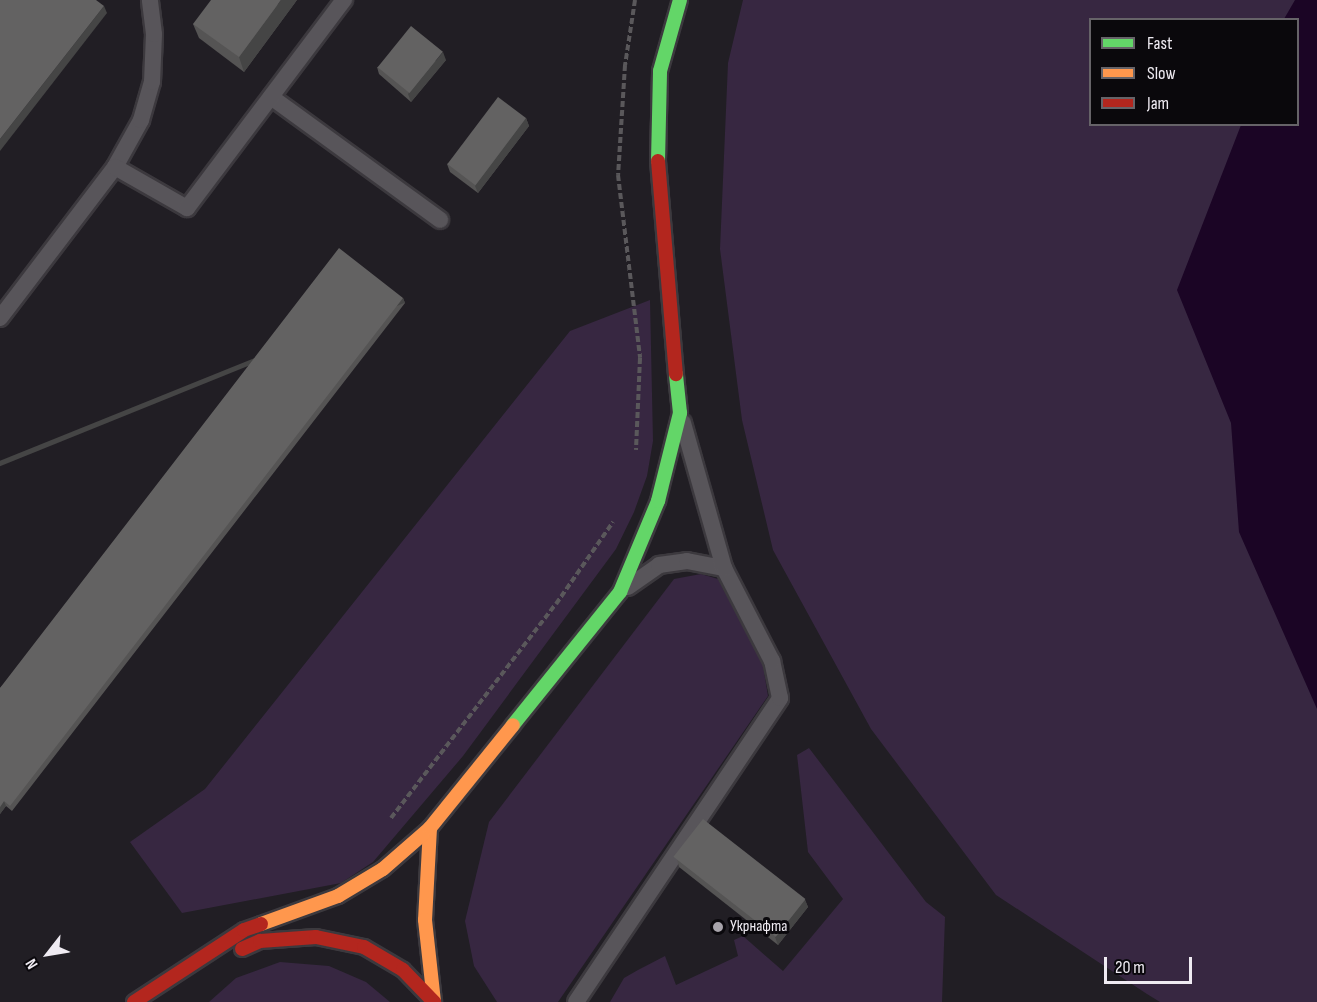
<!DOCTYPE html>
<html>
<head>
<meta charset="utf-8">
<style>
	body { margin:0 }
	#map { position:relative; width:1317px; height:1002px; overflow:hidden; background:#211e24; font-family:"Sofia Sans Condensed",sans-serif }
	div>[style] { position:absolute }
	.green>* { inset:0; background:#372741 }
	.water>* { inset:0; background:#1b0525 }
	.path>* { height:4px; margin-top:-2px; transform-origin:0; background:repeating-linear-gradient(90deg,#5a585b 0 6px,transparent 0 9px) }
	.roads { filter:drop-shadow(2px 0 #3c393e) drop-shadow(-2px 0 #3c393e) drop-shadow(0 2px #3c393e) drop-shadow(0 -2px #3c393e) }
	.lane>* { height:16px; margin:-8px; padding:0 8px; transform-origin:8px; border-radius:8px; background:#58555a }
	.fast>* { height:14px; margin:-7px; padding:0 7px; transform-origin:7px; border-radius:7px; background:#63d668 }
	.slow>* { height:14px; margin:-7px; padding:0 7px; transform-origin:7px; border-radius:7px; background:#ff974d }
	.jam>* { height:14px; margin:-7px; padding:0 7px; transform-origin:7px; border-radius:7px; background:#b3261e }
	.wall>* { inset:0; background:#555454 }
	.shaded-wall>* { inset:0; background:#454545; transform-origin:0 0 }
	.building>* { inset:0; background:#636262; transform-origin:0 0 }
	.dots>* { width:16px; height:16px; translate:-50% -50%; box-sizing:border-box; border:3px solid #0a080c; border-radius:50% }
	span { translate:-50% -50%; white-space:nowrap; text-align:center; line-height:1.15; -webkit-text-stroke:6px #0a080c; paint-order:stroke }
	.poi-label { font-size:16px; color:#efebf2 }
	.left { translate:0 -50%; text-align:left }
	.legend { position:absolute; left:1089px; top:18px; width:210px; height:108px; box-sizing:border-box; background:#0a080c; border:2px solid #666368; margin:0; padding:8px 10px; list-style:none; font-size:18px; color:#efebf2 }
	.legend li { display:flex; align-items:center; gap:12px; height:30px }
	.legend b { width:30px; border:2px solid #666368 }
	.north { position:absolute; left:18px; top:924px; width:60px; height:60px; -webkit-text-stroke:4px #0a080c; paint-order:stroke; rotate:239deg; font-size:16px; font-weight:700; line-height:24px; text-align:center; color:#efebf2 }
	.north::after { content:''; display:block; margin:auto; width:21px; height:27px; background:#efebf2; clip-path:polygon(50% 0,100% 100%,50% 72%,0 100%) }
	.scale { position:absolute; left:1104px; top:957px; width:88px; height:27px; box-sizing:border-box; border:3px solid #efebf2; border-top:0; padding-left:8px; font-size:18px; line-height:21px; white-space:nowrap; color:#efebf2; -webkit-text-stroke:4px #0a080c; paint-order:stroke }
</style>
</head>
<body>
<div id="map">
	<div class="green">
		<i style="clip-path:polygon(evenodd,743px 0,1317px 0,1317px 1002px,1160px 1002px,1147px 994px,996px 895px,871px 729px,773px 550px,742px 420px,720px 249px,728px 63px,743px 0,1090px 20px,1298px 20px,1298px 124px,1090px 124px,1090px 20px)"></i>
		<i style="clip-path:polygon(650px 300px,653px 441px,647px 476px,634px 512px,616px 549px,463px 756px,373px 862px,341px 883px,182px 913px,130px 842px,205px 789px,570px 331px)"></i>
		<i style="clip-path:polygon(701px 574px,718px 579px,763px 665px,768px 696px,558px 1002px,497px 1002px,474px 966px,465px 921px,489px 822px,674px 579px)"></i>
		<i style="clip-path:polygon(809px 748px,926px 902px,945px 917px,942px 1002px,610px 1002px,624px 978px,638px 970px,665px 956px,676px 985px,738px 956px,734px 940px,743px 936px,783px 971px,843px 899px,808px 852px,797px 755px)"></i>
		<i style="clip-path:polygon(280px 962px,329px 966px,366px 982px,390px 1002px,209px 1002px,236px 978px)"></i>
	</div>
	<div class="water">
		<i style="clip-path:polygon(1295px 0,1317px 0,1317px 709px,1239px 532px,1231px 423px,1177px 290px,1241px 125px,1298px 124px,1298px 20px,1284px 19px)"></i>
	</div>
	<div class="path">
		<i style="left:635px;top:0;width:66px;rotate:98.7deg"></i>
		<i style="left:625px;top:65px;width:110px;rotate:93.6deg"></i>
		<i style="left:618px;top:175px;width:184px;rotate:83.1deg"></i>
		<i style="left:640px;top:358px;width:92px;rotate:92.5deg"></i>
		<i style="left:391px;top:818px;width:270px;rotate:-52.4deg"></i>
		<i style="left:556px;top:604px;width:100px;rotate:-55.2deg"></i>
	</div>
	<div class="roads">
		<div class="lane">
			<i style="left:271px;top:97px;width:209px;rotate:36deg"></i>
			<i style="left:115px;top:167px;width:54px;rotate:-61deg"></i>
			<i style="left:141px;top:120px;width:40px;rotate:-74deg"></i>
			<i style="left:152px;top:82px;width:48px;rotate:-87.6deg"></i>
			<i style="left:154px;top:34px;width:34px;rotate:-97deg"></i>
			<i style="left:0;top:318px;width:190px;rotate:-52.7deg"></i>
			<i style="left:115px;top:167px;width:83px;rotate:29.7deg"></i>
			<i style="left:187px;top:208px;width:261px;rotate:-53deg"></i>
			<i style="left:628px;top:587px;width:38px;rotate:-35deg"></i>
			<i style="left:659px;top:565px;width:28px;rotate:-8deg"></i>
			<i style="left:687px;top:561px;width:38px;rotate:11deg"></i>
			<i style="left:576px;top:1002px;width:366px;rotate:-56.1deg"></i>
			<i style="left:780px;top:698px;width:38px;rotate:-102deg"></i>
			<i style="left:772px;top:661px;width:105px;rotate:-117.3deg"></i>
			<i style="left:724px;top:568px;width:151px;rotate:-105.8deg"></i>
		</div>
		<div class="fast">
			<i style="left:658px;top:161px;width:90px;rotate:-88.7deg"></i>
			<i style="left:660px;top:71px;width:74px;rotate:-74.3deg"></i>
			<i style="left:513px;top:725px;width:171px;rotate:-51.2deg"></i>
			<i style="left:620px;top:592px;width:99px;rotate:-67.3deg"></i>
			<i style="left:658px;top:501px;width:91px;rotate:-76deg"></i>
			<i style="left:680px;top:413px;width:39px;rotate:-96deg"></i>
		</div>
		<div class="slow">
			<i style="left:430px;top:828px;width:92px;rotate:93.1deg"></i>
			<i style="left:425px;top:920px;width:82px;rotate:83.7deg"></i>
			<i style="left:261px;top:924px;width:82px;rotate:-20deg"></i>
			<i style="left:338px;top:896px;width:52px;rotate:-31deg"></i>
			<i style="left:383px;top:869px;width:62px;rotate:-41.1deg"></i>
			<i style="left:430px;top:828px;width:132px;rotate:-51.1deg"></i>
		</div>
		<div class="jam">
			<i style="left:658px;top:161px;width:214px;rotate:85.2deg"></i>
			<i style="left:242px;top:949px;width:20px;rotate:-24deg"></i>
			<i style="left:260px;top:941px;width:56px;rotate:-4.1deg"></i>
			<i style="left:316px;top:937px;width:49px;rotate:11.8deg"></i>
			<i style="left:364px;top:947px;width:45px;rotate:30.5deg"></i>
			<i style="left:403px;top:970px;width:45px;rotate:45.9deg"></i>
			<i style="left:134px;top:1002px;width:131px;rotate:-33.2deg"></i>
			<i style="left:244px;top:930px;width:18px;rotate:-19deg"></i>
		</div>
	</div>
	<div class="wall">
		<i style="clip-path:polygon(297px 0,244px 72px,199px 38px,193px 24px)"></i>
		<i style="clip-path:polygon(446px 60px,411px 102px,379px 74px,377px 67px)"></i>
		<i style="clip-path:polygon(526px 118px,529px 126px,478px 193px,450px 172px,447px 164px)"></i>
		<i style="clip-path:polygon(403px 298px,405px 303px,12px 811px,6px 806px,0 814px,0 688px)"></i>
		<i style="clip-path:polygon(677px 859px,805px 900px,808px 907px,778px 945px,679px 867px)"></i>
	</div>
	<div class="shaded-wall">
		<i style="clip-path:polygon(281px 0,297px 0,244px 72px,239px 57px)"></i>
		<i style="clip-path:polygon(104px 6px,107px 13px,0 151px,0 139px)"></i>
		<i style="clip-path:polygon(443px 52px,446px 60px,411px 102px,408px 94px)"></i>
		<i style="clip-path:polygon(526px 118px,529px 126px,478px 193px,475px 186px)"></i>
		<i style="left:403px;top:298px;width:5px;height:642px;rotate:68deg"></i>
		<i style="clip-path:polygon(4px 801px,6px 806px,0 814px,0 807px)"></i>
		<i style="clip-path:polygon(805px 900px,808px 907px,778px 945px,775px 937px)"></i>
	</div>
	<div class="building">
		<i style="clip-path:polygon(0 0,96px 0,104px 6px,0 139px)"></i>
		<i style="clip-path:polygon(211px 0,281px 0,239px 57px,193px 24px)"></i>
		<i style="left:411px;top:26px;width:41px;height:53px;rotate:39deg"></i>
		<i style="left:498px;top:97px;width:35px;height:84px;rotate:37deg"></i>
		<i style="clip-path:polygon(339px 248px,403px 298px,10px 806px,4px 801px,0 807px,0 688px)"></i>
		<i style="left:703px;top:819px;width:130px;height:48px;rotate:38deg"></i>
	</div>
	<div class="dots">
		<i style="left:718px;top:927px;background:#a7a3aa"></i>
	</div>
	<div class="poi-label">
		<span class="left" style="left:730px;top:927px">Укрнафта</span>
	</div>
	<ul class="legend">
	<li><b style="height:8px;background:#63d668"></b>Fast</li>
	<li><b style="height:8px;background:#ff974d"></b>Slow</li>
	<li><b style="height:8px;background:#b3261e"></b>Jam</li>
	</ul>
	<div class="north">N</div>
	<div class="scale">20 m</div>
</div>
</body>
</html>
